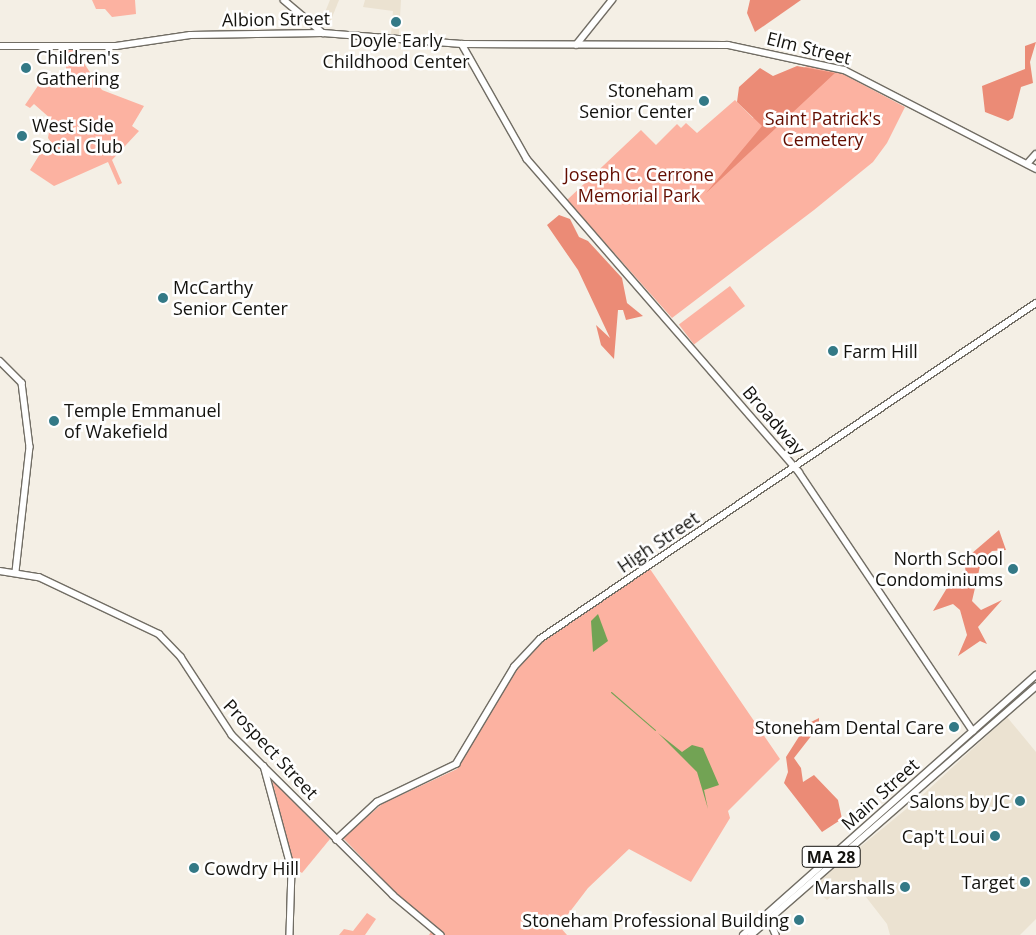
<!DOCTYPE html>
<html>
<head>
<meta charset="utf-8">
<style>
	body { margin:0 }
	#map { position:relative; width:1036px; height:935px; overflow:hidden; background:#f4efe5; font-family:"Open Sans",sans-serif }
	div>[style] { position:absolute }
	.built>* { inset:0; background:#ebe2d1 }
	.green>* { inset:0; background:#fcb2a1; transform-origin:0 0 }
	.forest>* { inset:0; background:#eb8b76 }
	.water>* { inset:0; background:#72a354 }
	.stream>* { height:1px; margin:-0.5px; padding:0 0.5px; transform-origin:0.5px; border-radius:0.5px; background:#72a354 }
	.roads { filter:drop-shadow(1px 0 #716d64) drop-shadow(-1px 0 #716d64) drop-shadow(0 1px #716d64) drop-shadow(0 -1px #716d64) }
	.secondary>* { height:5.5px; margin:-2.75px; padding:0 2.75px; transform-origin:2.75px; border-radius:2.75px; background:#fff }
	.primary>* { height:6px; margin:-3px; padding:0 3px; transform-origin:3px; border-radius:3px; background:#fff }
	.dots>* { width:14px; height:14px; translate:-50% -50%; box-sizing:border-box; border:2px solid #fff; border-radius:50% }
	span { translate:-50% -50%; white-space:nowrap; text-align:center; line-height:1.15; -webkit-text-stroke:5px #fff; paint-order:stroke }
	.shield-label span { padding:1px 4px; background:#fff; border:1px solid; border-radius:4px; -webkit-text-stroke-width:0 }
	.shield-label { font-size:16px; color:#14130f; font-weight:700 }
	.street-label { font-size:18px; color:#14130f }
	.poi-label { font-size:18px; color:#14130f }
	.left { translate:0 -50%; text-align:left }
	.right { translate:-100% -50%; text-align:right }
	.park-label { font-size:18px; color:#630d00 }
</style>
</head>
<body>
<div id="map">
	<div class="built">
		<i style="clip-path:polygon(330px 0,339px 0,329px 25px,321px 22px)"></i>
		<i style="clip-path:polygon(365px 0,401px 0,399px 35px,391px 34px,393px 11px,363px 7px)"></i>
		<i style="clip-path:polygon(1007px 717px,1036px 752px,1036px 919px,1020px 935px,890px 935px,887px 924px,852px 879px,827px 900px,820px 894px,815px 884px,916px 801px)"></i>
	</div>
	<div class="green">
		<i style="clip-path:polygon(92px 0,135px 0,136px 14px,112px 17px,105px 9px,96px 9px)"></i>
		<i style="clip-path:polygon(66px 50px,75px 50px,102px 90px,144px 106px,132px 126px,139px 131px,112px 160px,122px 183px,118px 185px,108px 162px,54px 186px,30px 170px,43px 149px,48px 152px,53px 145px,48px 138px,51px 119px,34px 104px,30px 108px,25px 105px,46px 74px,66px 75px)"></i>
		<i style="clip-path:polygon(807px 65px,839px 72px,905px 107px,887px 143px,873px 162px,814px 210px,672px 318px,567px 200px,641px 130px,656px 145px,677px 124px,681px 128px,686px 123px,697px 133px,735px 100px,753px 118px)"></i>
		<i style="left:730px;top:286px;width:25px;height:64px;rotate:53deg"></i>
		<i style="clip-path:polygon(650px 569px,780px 759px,728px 811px,730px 818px,691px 882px,629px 849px,588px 888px,559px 926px,567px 935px,429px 935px,435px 925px,399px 896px,343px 838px,382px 804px,457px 769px,512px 675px,534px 648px)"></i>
		<i style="clip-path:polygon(272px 780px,330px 839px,302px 873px,294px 868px)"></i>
		<i style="clip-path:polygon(367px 913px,376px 919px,365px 935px,339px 935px,344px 929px,353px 931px)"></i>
	</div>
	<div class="forest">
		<i style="clip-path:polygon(750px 0,801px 0,755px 32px,747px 13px)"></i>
		<i style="clip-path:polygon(1036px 42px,1030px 62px,1033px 83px,1021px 87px,1013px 118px,1008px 121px,985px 112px,982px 86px,1025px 69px,1025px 46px)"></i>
		<i style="clip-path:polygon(797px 66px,835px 73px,706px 193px,762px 126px,737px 102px,739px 87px,760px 68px,773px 76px)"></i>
		<i style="clip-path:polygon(559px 215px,570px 219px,579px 237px,588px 241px,622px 278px,627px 303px,643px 316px,626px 320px,623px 310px,618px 310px,614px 359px,601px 345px,596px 325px,610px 338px,578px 270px,547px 225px)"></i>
		<i style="clip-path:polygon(999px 530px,1006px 550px,992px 551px,981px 562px,972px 601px,981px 610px,1002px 600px,978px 627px,987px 644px,980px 641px,958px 656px,967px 635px,960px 610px,953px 604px,933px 611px,950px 583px,966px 574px,964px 560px)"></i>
		<i style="clip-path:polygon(819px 718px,819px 726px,794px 758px,801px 768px,803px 782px,814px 775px,838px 800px,842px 819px,822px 832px,784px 783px,788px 772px,786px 757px,807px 724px)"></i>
	</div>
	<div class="water">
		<i style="clip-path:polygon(598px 614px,608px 641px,593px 652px,591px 621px)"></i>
		<i style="clip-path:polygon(658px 733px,682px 752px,692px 745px,703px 748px,719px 785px,704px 790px,708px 809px,697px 772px)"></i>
	</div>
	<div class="stream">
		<i style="left:611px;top:692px;width:58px;rotate:40.8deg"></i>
	</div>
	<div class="roads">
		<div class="secondary">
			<i style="left:284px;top:0;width:51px;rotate:40.2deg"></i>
			<i style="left:462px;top:44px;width:132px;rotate:60.5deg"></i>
			<i style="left:527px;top:159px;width:415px;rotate:49deg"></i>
			<i style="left:799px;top:472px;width:312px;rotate:56.1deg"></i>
			<i style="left:576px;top:45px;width:58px;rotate:-51.3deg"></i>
			<i style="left:1027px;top:164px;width:13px;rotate:-48deg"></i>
			<i style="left:0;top:361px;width:31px;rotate:45deg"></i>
			<i style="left:22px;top:383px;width:64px;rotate:82.9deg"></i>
			<i style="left:30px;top:447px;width:125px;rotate:96.4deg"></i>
			<i style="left:0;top:571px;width:39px;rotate:9deg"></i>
			<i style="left:39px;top:577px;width:133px;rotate:25.4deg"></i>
			<i style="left:159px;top:634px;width:32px;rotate:46deg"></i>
			<i style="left:181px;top:657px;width:93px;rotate:56.8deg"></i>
			<i style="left:232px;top:735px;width:227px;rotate:44.8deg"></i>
			<i style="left:393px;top:895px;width:62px;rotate:39.8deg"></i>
			<i style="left:264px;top:766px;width:108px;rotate:74.9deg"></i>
			<i style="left:292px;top:870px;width:65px;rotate:91.8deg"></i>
			<i style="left:336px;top:840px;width:56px;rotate:-42.8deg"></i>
			<i style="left:377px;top:802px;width:88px;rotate:-25.7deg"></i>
			<i style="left:456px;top:764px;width:113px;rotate:-59.1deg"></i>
			<i style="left:514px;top:667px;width:38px;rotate:-47deg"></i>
			<i style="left:540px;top:639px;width:599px;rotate:-34.11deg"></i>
			<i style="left:769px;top:919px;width:17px;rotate:66deg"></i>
		</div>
		<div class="primary">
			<i style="left:0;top:46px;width:116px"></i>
			<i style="left:116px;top:46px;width:75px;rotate:-8.5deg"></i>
			<i style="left:190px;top:35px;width:133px;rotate:-0.9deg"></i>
			<i style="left:323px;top:33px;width:139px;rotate:4.5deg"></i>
			<i style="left:462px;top:44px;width:266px;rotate:0.2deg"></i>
			<i style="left:728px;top:45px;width:119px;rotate:12.2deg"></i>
			<i style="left:844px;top:70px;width:216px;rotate:27.3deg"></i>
			<i style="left:743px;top:935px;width:392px;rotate:-41.6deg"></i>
			<i style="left:751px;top:935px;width:378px;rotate:-41.1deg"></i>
		</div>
	</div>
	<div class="dots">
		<i style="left:396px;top:22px;background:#337986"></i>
		<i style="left:26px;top:68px;background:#337986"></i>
		<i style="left:704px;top:101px;background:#337986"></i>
		<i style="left:22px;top:136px;background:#337986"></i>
		<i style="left:163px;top:298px;background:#337986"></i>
		<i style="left:833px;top:351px;background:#337986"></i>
		<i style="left:54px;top:421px;background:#337986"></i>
		<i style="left:1013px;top:569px;background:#337986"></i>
		<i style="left:954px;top:727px;background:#337986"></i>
		<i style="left:1020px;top:801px;background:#337986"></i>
		<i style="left:995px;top:836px;background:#337986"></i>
		<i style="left:194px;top:868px;background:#337986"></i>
		<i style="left:1025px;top:882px;background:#337986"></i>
		<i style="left:905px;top:887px;background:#337986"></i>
		<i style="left:799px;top:920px;background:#337986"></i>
	</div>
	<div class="shield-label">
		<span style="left:831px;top:857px">MA 28</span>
	</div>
	<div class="street-label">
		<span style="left:276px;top:19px;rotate:-1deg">Albion Street</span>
		<span style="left:809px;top:48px;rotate:14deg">Elm Street</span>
		<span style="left:774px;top:420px;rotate:49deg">Broadway</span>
		<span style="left:658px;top:542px;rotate:-34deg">High Street</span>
		<span style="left:271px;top:749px;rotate:47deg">Prospect Street</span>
		<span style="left:880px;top:794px;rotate:-42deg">Main Street</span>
	</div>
	<div class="poi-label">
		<span style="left:396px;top:51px">Doyle Early<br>Childhood Center</span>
		<span class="left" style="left:36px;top:68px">Children's<br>Gathering</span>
		<span class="right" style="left:694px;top:101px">Stoneham<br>Senior Center</span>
		<span class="left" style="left:32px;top:136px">West Side<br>Social Club</span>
		<span class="left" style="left:173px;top:298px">McCarthy<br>Senior Center</span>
		<span class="left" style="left:843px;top:351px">Farm Hill</span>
		<span class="left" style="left:64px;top:421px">Temple Emmanuel<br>of Wakefield</span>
		<span class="right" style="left:1003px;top:569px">North School<br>Condominiums</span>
		<span class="right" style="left:944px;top:727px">Stoneham Dental Care</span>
		<span class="right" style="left:1010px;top:801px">Salons by JC</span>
		<span class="right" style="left:985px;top:836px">Cap't Loui</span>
		<span class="left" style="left:204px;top:868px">Cowdry Hill</span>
		<span class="right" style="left:1015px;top:882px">Target</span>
		<span class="right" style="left:895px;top:887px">Marshalls</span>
		<span class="right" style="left:789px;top:920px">Stoneham Professional Building</span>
	</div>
	<div class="park-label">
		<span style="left:823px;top:129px">Saint Patrick's<br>Cemetery</span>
		<span style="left:639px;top:185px">Joseph C. Cerrone<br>Memorial Park</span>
	</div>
</div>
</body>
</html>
